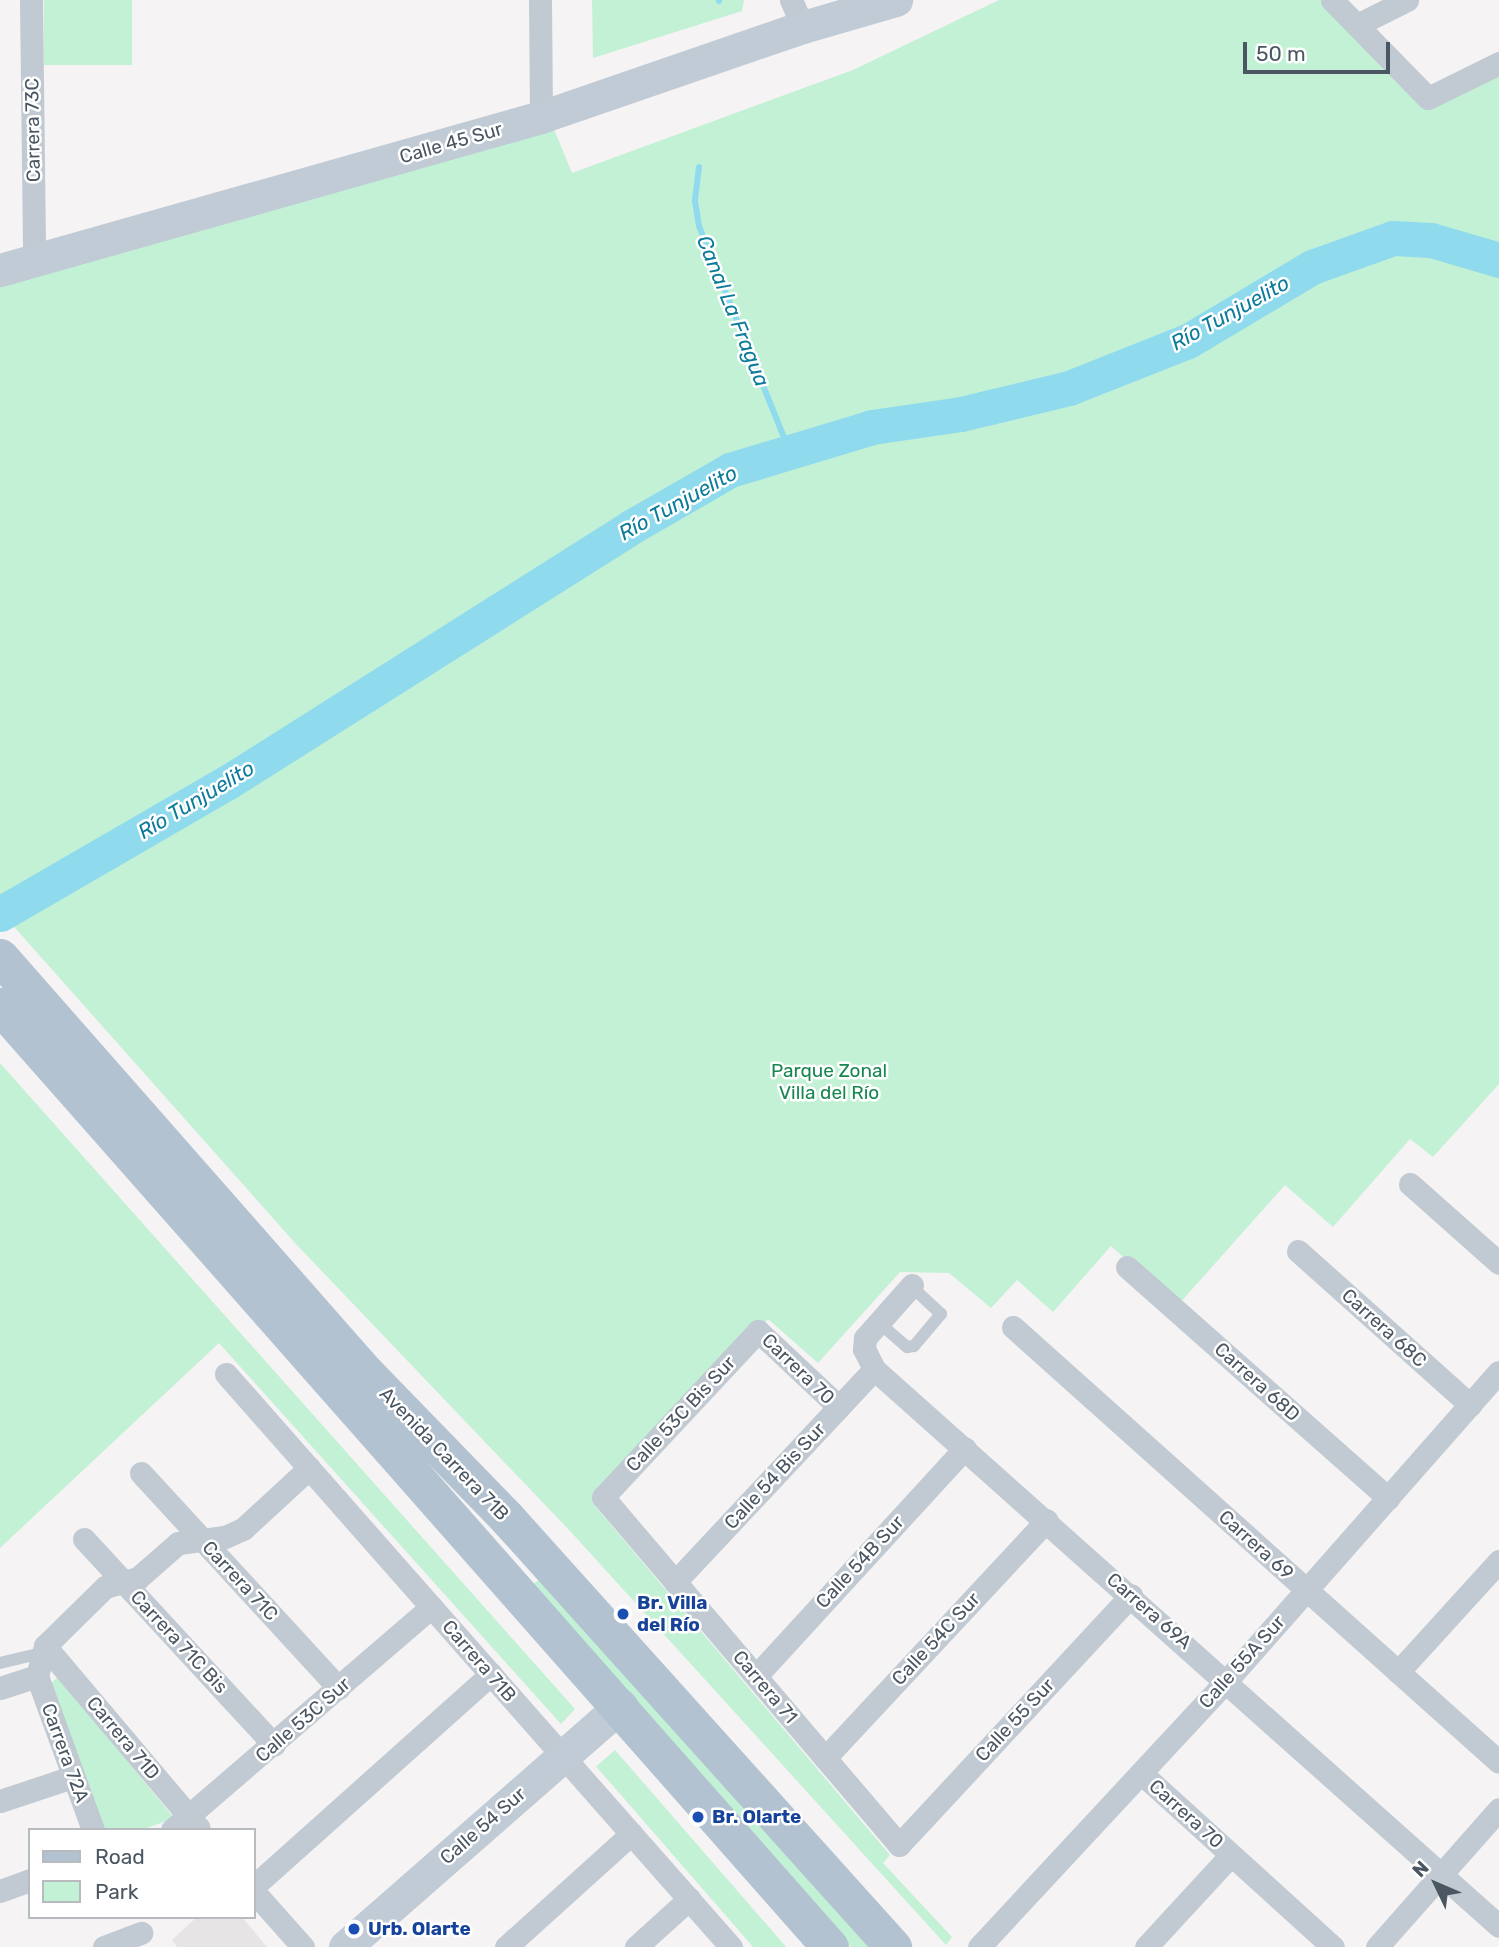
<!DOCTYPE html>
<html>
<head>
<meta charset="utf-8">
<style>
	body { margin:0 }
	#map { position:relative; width:1499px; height:1947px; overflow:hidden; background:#f5f3f3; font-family:Rubik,sans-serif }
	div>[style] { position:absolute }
	.education>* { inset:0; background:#e6e4e5 }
	.green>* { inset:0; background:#c3f1d5; transform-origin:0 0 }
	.stream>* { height:6px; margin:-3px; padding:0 3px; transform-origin:3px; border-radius:3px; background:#90daee }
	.river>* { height:35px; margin:-17.5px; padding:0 17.5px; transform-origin:17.5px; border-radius:17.5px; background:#90daee }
	.lane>* { height:12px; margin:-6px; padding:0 6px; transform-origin:6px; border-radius:6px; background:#c1cad2 }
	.street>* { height:23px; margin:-11.5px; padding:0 11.5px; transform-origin:11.5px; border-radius:11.5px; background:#c1cad2 }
	.secondary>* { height:33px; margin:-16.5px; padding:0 16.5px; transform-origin:16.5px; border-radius:16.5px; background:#c1cbd6 }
	.primary>* { height:37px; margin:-18.5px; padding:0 18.5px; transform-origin:18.5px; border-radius:18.5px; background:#b3c2d1 }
	.dots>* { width:19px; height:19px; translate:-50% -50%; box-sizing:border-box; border:4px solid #fff; border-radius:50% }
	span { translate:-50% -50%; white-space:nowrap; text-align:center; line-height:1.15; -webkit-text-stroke:5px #fff; paint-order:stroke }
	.street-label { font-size:19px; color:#4a5661 }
	.park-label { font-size:19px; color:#17864f }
	.transit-label { font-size:19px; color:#164399; font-weight:700 }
	.left { translate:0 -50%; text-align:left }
	.water-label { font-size:21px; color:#0c7c9b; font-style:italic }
	.legend { position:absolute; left:28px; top:1828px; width:228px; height:91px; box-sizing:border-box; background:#fff; border:2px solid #b7bbc0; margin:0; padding:9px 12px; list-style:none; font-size:21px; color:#4a5661 }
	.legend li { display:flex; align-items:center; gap:14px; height:35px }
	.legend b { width:35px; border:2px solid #b7bbc0 }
	.north { position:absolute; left:1401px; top:1849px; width:70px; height:70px; -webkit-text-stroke:5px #fff; paint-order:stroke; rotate:314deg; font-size:19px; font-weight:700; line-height:28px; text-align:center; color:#4a5661 }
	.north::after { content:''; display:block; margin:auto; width:24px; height:32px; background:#4a5661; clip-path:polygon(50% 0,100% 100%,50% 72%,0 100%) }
	.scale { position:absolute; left:1243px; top:42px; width:147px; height:32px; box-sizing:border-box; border:4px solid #4a5661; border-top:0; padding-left:9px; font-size:21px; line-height:24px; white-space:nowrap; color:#4a5661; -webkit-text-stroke:5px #fff; paint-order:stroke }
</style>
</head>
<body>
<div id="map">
	<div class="education">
		<i style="clip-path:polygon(197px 1917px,242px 1917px,267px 1947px,177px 1947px,172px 1940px)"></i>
	</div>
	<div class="green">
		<i style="left:44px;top:0;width:88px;height:65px"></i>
		<i style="clip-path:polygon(592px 0,744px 0,742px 11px,593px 58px)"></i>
		<i style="clip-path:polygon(999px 0,1325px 0,1430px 109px,1499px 76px,1499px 1084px,1433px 1157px,1410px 1139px,1333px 1227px,1285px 1185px,1178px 1305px,1111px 1246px,1053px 1312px,1017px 1280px,991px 1308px,949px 1273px,900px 1272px,818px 1363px,768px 1319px,595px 1506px,890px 1855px,883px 1863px,952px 1937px,946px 1945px,571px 1532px,295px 1243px,0 911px,0 280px,551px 122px,572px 173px,853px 70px)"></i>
		<i style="clip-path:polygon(0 1063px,575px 1709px,561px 1724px,219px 1343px,0 1548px)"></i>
		<i style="clip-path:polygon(544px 1576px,874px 1947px,851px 1947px,532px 1585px)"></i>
		<i style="clip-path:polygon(58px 1677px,174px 1818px,142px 1830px,97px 1830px,50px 1684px)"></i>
		<i style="left:615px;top:1750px;width:261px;height:25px;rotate:49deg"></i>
	</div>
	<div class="stream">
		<i style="left:719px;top:1px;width:1px;rotate:-90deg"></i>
		<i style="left:699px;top:167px;width:34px;rotate:97deg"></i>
		<i style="left:695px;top:201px;width:25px;rotate:81deg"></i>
		<i style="left:699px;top:226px;width:241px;rotate:68.1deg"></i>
	</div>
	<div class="river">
		<i style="left:0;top:914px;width:263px;rotate:-30.1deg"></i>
		<i style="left:228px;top:782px;width:477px;rotate:-32.3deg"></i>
		<i style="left:631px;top:527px;width:114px;rotate:-29.9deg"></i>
		<i style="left:730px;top:470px;width:148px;rotate:-16.8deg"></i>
		<i style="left:872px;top:427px;width:90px;rotate:-8.3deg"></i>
		<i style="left:961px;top:414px;width:111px;rotate:-13.5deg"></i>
		<i style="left:1069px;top:388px;width:128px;rotate:-21.6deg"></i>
		<i style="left:1188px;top:341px;width:144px;rotate:-30.8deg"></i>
		<i style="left:1312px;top:267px;width:86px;rotate:-19.7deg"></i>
		<i style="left:1393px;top:238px;width:38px;rotate:3deg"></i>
		<i style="left:1431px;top:240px;width:71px;rotate:16.4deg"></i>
	</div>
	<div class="lane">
		<i style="left:877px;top:1321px;width:40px;rotate:41deg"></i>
		<i style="left:907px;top:1347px;width:7px;rotate:-8deg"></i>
		<i style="left:914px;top:1346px;width:42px;rotate:-49.8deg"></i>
		<i style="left:941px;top:1314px;width:41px;rotate:-137deg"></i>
		<i style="left:0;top:1663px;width:43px;rotate:-13.4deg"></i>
	</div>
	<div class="street">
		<i style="left:31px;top:0;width:260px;rotate:89.3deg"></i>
		<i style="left:540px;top:0;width:117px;rotate:89.5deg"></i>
		<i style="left:791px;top:0;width:30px;rotate:66deg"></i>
		<i style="left:1332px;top:0;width:137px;rotate:45.6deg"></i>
		<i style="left:1428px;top:98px;width:79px;rotate:-26.2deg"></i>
		<i style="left:1357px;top:25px;width:56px;rotate:-26.6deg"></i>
		<i style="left:1410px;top:1184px;width:119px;rotate:41.6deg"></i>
		<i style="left:1298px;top:1251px;width:231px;rotate:41.8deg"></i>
		<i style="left:1127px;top:1267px;width:349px;rotate:41.5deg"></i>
		<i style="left:912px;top:1285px;width:71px;rotate:131.6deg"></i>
		<i style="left:865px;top:1338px;width:11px;rotate:95deg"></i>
		<i style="left:864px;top:1349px;width:22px;rotate:63deg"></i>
		<i style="left:874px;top:1369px;width:837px;rotate:41.71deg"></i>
		<i style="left:1013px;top:1327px;width:652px;rotate:41.83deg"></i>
		<i style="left:226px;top:1374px;width:764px;rotate:48.61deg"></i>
		<i style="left:839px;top:1407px;width:111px;rotate:-136.8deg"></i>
		<i style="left:758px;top:1331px;width:227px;rotate:133deg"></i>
		<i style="left:603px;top:1497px;width:457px;rotate:49.6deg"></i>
		<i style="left:899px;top:1845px;width:341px;rotate:-47.1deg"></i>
		<i style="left:141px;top:1473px;width:292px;rotate:47.4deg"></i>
		<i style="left:84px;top:1539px;width:280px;rotate:47.3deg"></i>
		<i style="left:675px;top:1582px;width:291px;rotate:-46.9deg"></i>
		<i style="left:45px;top:1646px;width:238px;rotate:49.8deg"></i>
		<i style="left:1398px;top:1672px;width:150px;rotate:-47.7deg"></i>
		<i style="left:37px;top:1676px;width:164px;rotate:70deg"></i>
		<i style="left:756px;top:1676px;width:309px;rotate:-47.5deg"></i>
		<i style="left:0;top:1688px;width:39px;rotate:-18deg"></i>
		<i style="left:37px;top:1676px;width:31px;rotate:-75deg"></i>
		<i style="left:45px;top:1646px;width:84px;rotate:-44.5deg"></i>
		<i style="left:105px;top:1587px;width:34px;rotate:-15deg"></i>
		<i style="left:138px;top:1578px;width:53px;rotate:-41.2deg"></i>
		<i style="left:178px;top:1543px;width:47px;rotate:-7.3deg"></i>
		<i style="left:225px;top:1537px;width:20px;rotate:-24deg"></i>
		<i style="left:243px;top:1529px;width:90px;rotate:-42.7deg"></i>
		<i style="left:825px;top:1758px;width:325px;rotate:-47deg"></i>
		<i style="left:1141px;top:1773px;width:259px;rotate:42.2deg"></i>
		<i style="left:0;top:1801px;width:76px;rotate:-18.4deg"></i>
		<i style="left:172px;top:1830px;width:342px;rotate:-40.7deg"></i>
		<i style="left:254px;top:1886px;width:318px;rotate:-41.8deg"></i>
		<i style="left:0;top:1891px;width:32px;rotate:-20deg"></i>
		<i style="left:254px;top:1892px;width:74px;rotate:48.3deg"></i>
		<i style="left:104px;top:1947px;width:40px;rotate:-21deg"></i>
		<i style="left:506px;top:1947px;width:169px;rotate:-42.1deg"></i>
		<i style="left:636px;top:1947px;width:72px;rotate:-42.2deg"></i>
		<i style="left:979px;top:1947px;width:366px;rotate:-47.1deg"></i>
		<i style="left:1228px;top:1679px;width:409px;rotate:-48.6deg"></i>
		<i style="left:1146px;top:1947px;width:125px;rotate:-47.3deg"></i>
		<i style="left:1377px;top:1947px;width:184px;rotate:-48.5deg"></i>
	</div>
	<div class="secondary">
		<i style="left:0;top:270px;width:562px;rotate:-15.79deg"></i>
		<i style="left:541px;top:117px;width:277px;rotate:-19deg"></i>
		<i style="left:803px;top:27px;width:97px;rotate:-16.2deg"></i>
		<i style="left:345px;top:1947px;width:367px;rotate:-41.2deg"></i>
	</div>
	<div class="primary">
		<i style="left:0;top:957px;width:553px;rotate:48.67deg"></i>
		<i style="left:365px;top:1372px;width:202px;rotate:45.8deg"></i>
		<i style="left:506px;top:1517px;width:579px;rotate:48.01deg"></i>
		<i style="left:0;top:1006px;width:1255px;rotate:48.59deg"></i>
	</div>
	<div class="dots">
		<i style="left:623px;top:1614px;background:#1a4fb4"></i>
		<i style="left:698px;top:1817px;background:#1a4fb4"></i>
		<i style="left:354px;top:1929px;background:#1a4fb4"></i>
	</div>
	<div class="street-label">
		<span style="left:33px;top:130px;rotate:-91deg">Carrera 73C</span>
		<span style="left:451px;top:143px;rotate:-16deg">Calle 45 Sur</span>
		<span style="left:1384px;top:1328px;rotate:42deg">Carrera 68C</span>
		<span style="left:798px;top:1369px;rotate:44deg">Carrera 70</span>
		<span style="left:1257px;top:1382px;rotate:42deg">Carrera 68D</span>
		<span style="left:681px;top:1414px;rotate:-47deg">Calle 53C Bis Sur</span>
		<span style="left:444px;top:1454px;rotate:46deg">Avenida Carrera 71B</span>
		<span style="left:775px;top:1476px;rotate:-47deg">Calle 54 Bis Sur</span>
		<span style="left:1256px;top:1545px;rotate:42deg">Carrera 69</span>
		<span style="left:860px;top:1562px;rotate:-47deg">Calle 54B Sur</span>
		<span style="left:240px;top:1581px;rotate:47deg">Carrera 71C</span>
		<span style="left:1149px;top:1611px;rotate:41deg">Carrera 69A</span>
		<span style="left:936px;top:1639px;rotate:-47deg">Calle 54C Sur</span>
		<span style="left:179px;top:1642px;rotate:47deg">Carrera 71C Bis</span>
		<span style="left:479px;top:1661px;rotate:49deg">Carrera 71B</span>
		<span style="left:1242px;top:1662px;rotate:-48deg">Calle 55A Sur</span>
		<span style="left:765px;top:1687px;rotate:50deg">Carrera 71</span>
		<span style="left:303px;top:1720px;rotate:-41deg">Calle 53C Sur</span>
		<span style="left:1015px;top:1720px;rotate:-47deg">Calle 55 Sur</span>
		<span style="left:123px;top:1738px;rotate:50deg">Carrera 71D</span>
		<span style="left:65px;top:1753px;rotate:70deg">Carrera 72A</span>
		<span style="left:1186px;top:1814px;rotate:42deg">Carrera 70</span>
		<span style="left:483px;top:1826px;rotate:-41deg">Calle 54 Sur</span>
	</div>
	<div class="park-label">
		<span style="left:829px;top:1082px">Parque Zonal<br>Villa del Río</span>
	</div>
	<div class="transit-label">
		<span class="left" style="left:637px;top:1614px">Br. Villa<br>del Río</span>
		<span class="left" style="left:712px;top:1817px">Br. Olarte</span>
		<span class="left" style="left:368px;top:1929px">Urb. Olarte</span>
	</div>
	<div class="water-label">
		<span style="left:733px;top:311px;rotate:68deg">Canal La Fragua</span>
		<span style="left:1230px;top:313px;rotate:-29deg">Río Tunjuelito</span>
		<span style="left:678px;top:503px;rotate:-29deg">Río Tunjuelito</span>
		<span style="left:196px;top:800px;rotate:-31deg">Río Tunjuelito</span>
	</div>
	<ul class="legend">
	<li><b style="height:9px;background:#b3c2d1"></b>Road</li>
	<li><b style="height:19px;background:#c3f1d5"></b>Park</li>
	</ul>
	<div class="north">N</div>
	<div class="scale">50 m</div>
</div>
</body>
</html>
